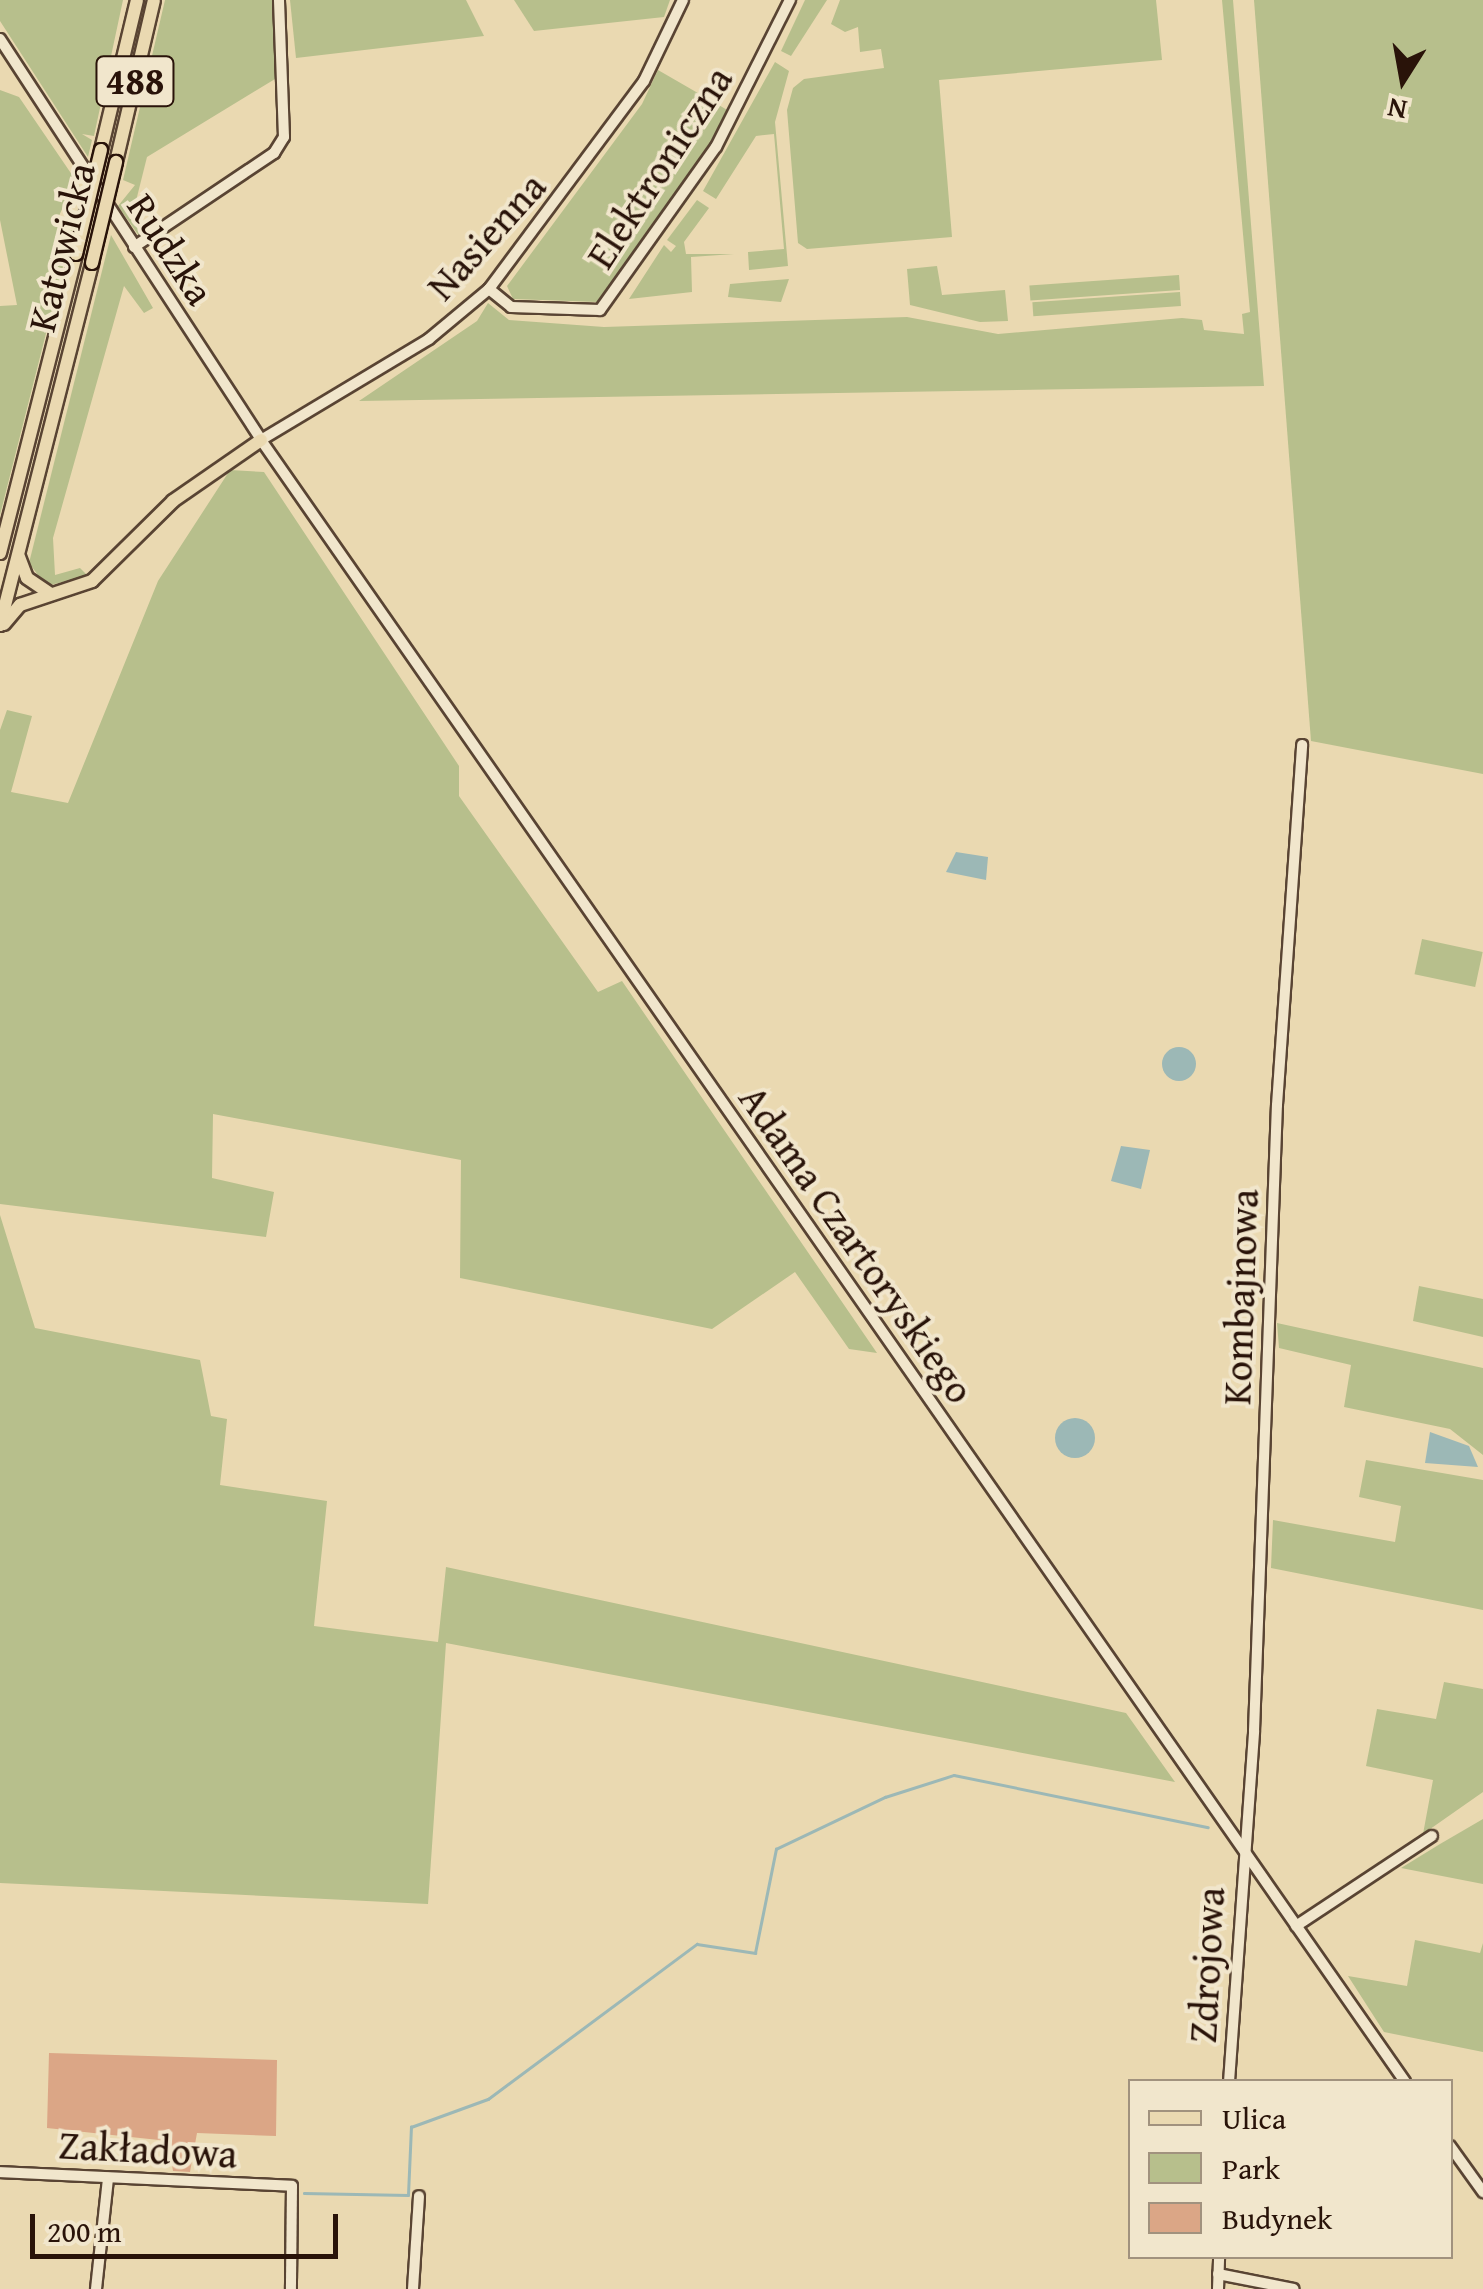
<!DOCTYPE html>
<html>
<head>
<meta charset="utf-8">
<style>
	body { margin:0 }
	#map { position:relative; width:1483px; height:2289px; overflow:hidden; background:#ead9b1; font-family:"Gentium Book Plus",serif }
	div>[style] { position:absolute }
	.green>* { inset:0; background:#b7bf8c; transform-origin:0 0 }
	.water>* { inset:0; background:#9cb8b6 }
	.round { border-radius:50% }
	.stream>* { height:2.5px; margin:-1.25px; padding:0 1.25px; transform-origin:1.25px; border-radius:1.25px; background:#9cb8b6 }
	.building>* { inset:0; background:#dba686 }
	.roads { filter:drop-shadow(2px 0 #594433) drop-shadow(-2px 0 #594433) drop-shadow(0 2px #594433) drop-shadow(0 -2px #594433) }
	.minor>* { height:10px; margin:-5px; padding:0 5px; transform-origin:5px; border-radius:5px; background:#f1e6cc }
	.major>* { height:12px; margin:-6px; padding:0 6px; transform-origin:6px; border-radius:6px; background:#ead9b1 }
	.bridges { filter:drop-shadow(2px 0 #291309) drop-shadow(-2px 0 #291309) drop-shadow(0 2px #291309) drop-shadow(0 -2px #291309) }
	.major-bridge>* { height:12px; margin:-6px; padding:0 6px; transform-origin:6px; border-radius:6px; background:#ead9b1 }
	span { translate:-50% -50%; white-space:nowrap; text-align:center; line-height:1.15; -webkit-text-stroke:8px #f1e6cc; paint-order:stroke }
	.shield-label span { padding:2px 8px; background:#f1e6cc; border:2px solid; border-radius:8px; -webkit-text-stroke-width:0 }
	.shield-label { font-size:38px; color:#291309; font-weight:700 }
	.street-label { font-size:40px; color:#291309 }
	.legend { position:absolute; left:1128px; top:2079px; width:325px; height:180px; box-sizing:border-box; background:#f1e6cc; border:2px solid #a1927e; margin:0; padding:12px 18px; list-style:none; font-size:30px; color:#291309 }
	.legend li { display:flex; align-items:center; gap:20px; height:50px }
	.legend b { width:50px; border:2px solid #a1927e }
	.north { position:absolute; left:1353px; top:30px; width:100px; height:100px; -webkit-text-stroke:8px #f1e6cc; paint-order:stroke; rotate:191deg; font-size:28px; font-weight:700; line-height:40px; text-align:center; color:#291309 }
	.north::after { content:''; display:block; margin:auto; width:35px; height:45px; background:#291309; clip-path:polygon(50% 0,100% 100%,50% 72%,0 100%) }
	.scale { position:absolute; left:30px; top:2214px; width:308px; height:45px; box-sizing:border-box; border:5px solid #291309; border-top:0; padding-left:12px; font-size:30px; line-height:35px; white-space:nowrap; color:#291309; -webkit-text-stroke:8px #f1e6cc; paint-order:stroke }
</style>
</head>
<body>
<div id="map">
	<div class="green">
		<i style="clip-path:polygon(0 0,123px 0,94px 136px,82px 134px,92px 140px,88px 157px,0 21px)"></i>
		<i style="clip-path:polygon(165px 0,273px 0,280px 76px,147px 157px,133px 213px,147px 231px,139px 236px,118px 206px,135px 185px,123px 180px)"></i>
		<i style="clip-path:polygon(290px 0,466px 0,484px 36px,296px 58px)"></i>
		<i style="clip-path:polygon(514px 0,670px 0,664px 17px,534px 31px)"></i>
		<i style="clip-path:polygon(805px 0,827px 0,791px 56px,781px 51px)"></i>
		<i style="clip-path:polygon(840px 0,1156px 0,1162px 60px,939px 80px,952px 237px,807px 249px,798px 243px,787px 110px,793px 88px,804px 79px,884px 68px,881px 49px,860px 52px,858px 27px,845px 32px,831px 24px)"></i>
		<i style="clip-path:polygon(1222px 0,1233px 0,1264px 386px,359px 401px,477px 321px,488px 303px,509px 320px,604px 327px,907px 317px,998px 334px,1182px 318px,1202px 320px,1204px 330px,1244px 334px,1242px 314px,1250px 312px)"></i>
		<i style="clip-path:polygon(1254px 0,1483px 0,1483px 774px,1311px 741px)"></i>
		<i style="clip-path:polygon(775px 62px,789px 71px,775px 122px,788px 266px,749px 270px,748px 252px,784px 249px,774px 134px,756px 136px,716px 199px,703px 191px)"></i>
		<i style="clip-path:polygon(658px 70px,729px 111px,699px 160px,597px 302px,513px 299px,507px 286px,642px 104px)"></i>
		<i style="clip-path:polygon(0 90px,19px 97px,81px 188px,76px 205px,63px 207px,58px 218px,74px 223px,0 515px,0 306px,17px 305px,0 220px)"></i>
		<i style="clip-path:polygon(697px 200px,709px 208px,684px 242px,686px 254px,734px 254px,691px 257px,692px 292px,629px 299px,664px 245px,671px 252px,676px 246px,667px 240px)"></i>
		<i style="clip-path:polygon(111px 235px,153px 308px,144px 313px,124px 286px,53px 538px,55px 575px,80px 568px,88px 576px,46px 586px,29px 563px)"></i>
		<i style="clip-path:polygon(937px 266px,942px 295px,1005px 290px,1008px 321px,980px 322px,910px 305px,907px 269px)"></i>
		<i style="left:1179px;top:275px;width:15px;height:150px;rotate:86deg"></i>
		<i style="clip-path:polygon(789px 279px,781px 302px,728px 297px,730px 284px)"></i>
		<i style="left:1180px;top:292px;width:14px;height:148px;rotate:86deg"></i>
		<i style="clip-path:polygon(230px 470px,264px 472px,459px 766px,459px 796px,598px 992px,622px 981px,877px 1353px,849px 1349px,795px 1272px,712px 1329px,460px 1278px,461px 1160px,213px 1114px,212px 1178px,274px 1192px,266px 1237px,0 1204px,0 730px,7px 710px,32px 716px,11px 792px,68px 803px,158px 581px)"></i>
		<i style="left:1422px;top:939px;width:62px;height:36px;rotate:12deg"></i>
		<i style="clip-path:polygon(0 1215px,35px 1328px,200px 1360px,211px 1416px,227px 1419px,220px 1485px,327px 1501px,314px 1626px,438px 1642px,446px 1567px,1126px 1713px,1175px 1782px,446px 1643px,428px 1904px,0 1883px)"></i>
		<i style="clip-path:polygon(1419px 1286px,1483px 1299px,1483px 1337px,1413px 1321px)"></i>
		<i style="clip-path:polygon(1277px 1323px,1483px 1368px,1483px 1455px,1450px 1429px,1344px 1407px,1351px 1365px,1279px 1348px)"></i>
		<i style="clip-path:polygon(1366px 1460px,1483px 1480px,1483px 1610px,1271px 1568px,1273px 1520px,1395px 1542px,1401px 1506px,1359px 1497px)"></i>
		<i style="clip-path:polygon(1444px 1682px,1483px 1689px,1483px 1792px,1423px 1834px,1433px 1780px,1366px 1766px,1377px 1709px,1436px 1719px)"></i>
		<i style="clip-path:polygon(1483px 1819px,1483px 1884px,1401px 1868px,1440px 1844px)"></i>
		<i style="clip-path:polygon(1415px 1940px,1480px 1953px,1483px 1943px,1483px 2052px,1384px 2032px,1348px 1976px,1407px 1986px)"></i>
	</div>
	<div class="water">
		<i style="clip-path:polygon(956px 852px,988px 857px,986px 880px,946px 872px)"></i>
		<i class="round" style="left:1162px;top:1047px;width:34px;height:34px"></i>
		<i style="clip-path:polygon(1121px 1146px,1150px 1150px,1141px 1189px,1111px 1181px)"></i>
		<i class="round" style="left:1055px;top:1418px;width:40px;height:40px"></i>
		<i style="clip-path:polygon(1430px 1432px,1469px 1446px,1478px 1467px,1425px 1463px)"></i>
	</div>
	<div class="stream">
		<i style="left:304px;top:2193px;width:104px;rotate:1.1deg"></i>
		<i style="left:408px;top:2195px;width:68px;rotate:-87.5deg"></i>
		<i style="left:411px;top:2127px;width:82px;rotate:-20deg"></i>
		<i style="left:488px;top:2099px;width:260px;rotate:-36.6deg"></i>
		<i style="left:697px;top:1944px;width:59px;rotate:8.8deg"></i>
		<i style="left:755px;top:1953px;width:106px;rotate:-78.6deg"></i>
		<i style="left:776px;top:1849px;width:121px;rotate:-25.5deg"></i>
		<i style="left:885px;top:1797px;width:72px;rotate:-17.7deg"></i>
		<i style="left:954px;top:1775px;width:259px;rotate:11.6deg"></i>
	</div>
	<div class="building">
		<i style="clip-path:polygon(49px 2053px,277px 2060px,276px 2136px,197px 2133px,190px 2172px,173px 2171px,168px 2141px,47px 2128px)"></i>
	</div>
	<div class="roads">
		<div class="minor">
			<i style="left:0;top:39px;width:478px;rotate:56.9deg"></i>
			<i style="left:261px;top:440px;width:2001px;rotate:55.13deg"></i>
			<i style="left:134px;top:247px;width:169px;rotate:-33.9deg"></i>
			<i style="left:274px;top:153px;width:19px;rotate:-58deg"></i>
			<i style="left:284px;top:137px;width:137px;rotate:-92.1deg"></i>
			<i style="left:489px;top:289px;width:28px;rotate:39deg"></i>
			<i style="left:511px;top:307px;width:89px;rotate:1.9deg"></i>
			<i style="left:600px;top:310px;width:200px;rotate:-54.6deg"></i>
			<i style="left:716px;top:147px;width:165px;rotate:-63.3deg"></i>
			<i style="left:261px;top:440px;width:196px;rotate:-31deg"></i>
			<i style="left:429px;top:339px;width:78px;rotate:-39.8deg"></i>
			<i style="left:489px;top:289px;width:259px;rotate:-53.3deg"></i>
			<i style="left:644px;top:81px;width:90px;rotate:-64.3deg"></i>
			<i style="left:1296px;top:1926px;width:163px;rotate:-33.5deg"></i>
			<i style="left:1229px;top:2082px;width:352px;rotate:-85.9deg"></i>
			<i style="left:1254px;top:1731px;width:626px;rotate:-87.9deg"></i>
			<i style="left:1277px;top:1105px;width:361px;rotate:-86deg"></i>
			<i style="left:1450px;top:2146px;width:57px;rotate:54.3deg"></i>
			<i style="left:0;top:2172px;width:292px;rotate:2.7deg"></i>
			<i style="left:292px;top:2186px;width:103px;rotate:90.6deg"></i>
			<i style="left:1218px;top:2274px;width:77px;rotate:11.2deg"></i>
			<i style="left:96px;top:2289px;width:112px;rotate:-83.8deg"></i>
			<i style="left:413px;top:2289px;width:93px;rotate:-86.3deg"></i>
			<i style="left:1218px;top:2289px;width:33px;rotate:-88deg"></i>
		</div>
		<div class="major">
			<i style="left:101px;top:150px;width:154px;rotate:-76.5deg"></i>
			<i style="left:116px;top:162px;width:166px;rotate:-76.8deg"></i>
			<i style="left:0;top:553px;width:309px;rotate:-75.7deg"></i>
			<i style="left:19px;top:557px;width:22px;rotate:69deg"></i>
			<i style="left:27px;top:578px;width:29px;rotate:34deg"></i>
			<i style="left:4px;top:624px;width:25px;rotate:-50deg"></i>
			<i style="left:20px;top:605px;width:76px;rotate:-18.4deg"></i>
			<i style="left:92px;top:581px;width:114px;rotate:-44.6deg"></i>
			<i style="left:173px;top:501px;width:107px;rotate:-34.7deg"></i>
			<i style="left:0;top:625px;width:374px;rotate:-75.7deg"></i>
		</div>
	</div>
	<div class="bridges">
		<div class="major-bridge">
			<i style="left:76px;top:254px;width:107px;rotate:-76.5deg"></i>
			<i style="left:92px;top:263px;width:104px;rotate:-76.6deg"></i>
		</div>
	</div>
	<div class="shield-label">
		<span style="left:135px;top:81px">488</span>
	</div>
	<div class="street-label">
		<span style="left:659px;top:167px;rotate:-57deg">Elektroniczna</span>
		<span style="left:486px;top:236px;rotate:-48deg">Nasienna</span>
		<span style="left:61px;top:247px;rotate:-76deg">Katowicka</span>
		<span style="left:171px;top:249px;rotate:57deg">Rudzka</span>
		<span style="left:857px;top:1244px;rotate:55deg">Adama Czartoryskiego</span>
		<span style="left:1240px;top:1297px;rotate:-88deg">Kombajnowa</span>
		<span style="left:1206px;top:1965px;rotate:-87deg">Zdrojowa</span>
		<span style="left:148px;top:2149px;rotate:3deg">Zakładowa</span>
	</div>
	<ul class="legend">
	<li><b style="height:12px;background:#ead9b1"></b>Ulica</li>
	<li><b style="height:28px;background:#b7bf8c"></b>Park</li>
	<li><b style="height:28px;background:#dba686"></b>Budynek</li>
	</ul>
	<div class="north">N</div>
	<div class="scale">200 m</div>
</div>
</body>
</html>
